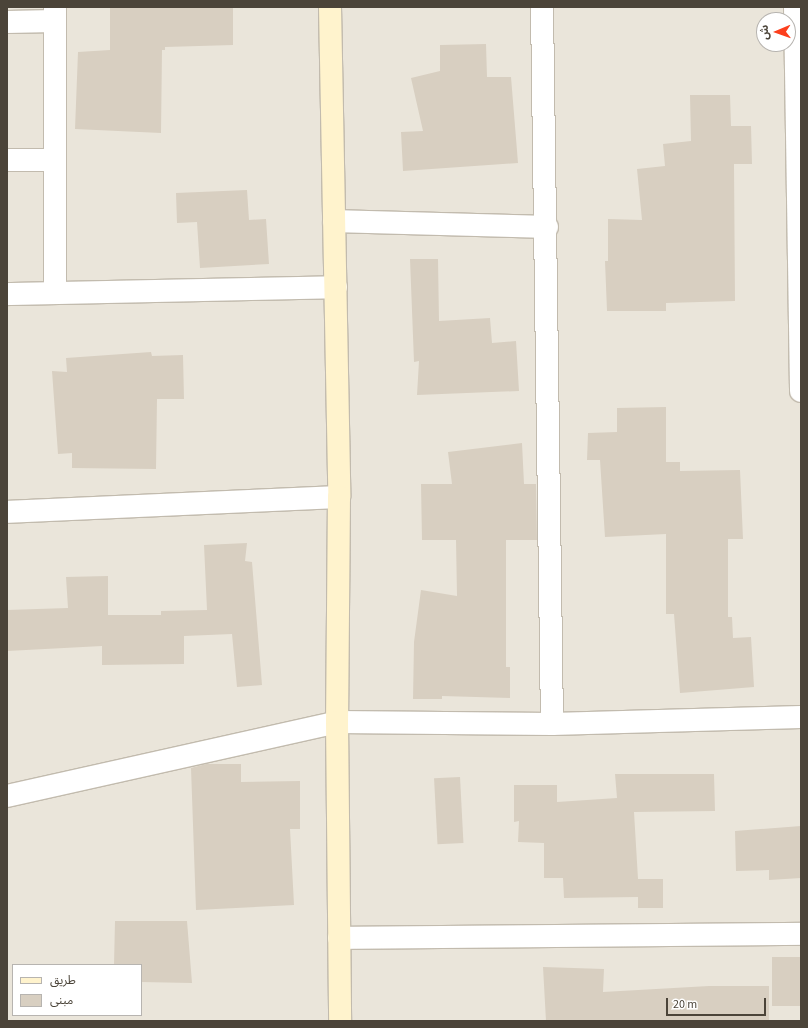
<!DOCTYPE html>
<html>
<head>
<meta charset="utf-8">
<style>
	body { margin:0 }
	#map { position:relative; width:808px; height:1028px; overflow:hidden; background:#f6f3ec; font-family:"Source Sans 3","Noto Sans Arabic",sans-serif }
	div>[style] { position:absolute }
	.residential>* { inset:0; background:#eae5da }
	.building>* { inset:0; background:#d8cfc1; transform-origin:0 0 }
	.roads { filter:drop-shadow(1px 0 #c2bbae) drop-shadow(-1px 0 #c2bbae) drop-shadow(0 1px #c2bbae) drop-shadow(0 -1px #c2bbae) }
	.street>* { height:22px; margin:-11px; padding:0 11px; transform-origin:11px; border-radius:11px; background:#fff }
	.secondary>* { height:22px; margin:-11px; padding:0 11px; transform-origin:11px; border-radius:11px; background:#fff3cd }
	span { translate:-50% -50%; white-space:nowrap; text-align:center; line-height:1.15; -webkit-text-stroke:3.5px #fff; paint-order:stroke }
	.frame { position:absolute; inset:0; border:8px solid #4b4439; pointer-events:none }
	.legend { position:absolute; left:12px; top:964px; width:130px; height:52px; box-sizing:border-box; background:#fff; border:1px solid #b7b4b0; margin:0; padding:5px 7px; list-style:none; font-size:12px; color:#4b4439 }
	.legend li { display:flex; align-items:center; gap:8px; height:20px }
	.legend b { width:20px; border:1px solid #b7b4b0 }
	.north { position:absolute; left:756px; top:12px; width:40px; height:40px; box-sizing:border-box; background:#fff; border:1px solid #b7b4b0; border-radius:50%; rotate:268deg; font-size:11px; font-weight:700; line-height:16px; text-align:center; color:#4b4439 }
	.north::after { content:''; display:block; margin:auto; width:14px; height:18px; background:#fc3f1d; clip-path:polygon(50% 0,100% 100%,50% 72%,0 100%) }
	.scale { position:absolute; left:666px; top:998px; width:100px; height:18px; box-sizing:border-box; border:2px solid #4b4439; border-top:0; padding-left:5px; font-size:12px; line-height:14px; white-space:nowrap; color:#4b4439; -webkit-text-stroke:3px #fff; paint-order:stroke }
</style>
</head>
<body>
<div id="map">
	<div class="residential">
		<i style="clip-path:polygon(evenodd,7px 7px,801px 7px,801px 1021px,7px 1021px,7px 7px,764px 20px,788px 20px,788px 44px,764px 44px,764px 20px,7px 7px,13px 965px,141px 965px,141px 1015px,13px 1015px,13px 965px)"></i>
	</div>
	<div class="building">
		<i style="clip-path:polygon(110px 7px,233px 7px,233px 45px,165px 47px,165px 50px,162px 50px,161px 133px,75px 129px,78px 52px,110px 50px)"></i>
		<i style="clip-path:polygon(486px 44px,487px 77px,511px 77px,518px 163px,403px 171px,401px 132px,423px 131px,411px 78px,440px 71px,440px 45px)"></i>
		<i style="clip-path:polygon(690px 95px,730px 95px,731px 126px,751px 126px,752px 164px,734px 164px,735px 301px,666px 303px,666px 311px,607px 311px,605px 261px,608px 261px,608px 219px,642px 220px,637px 169px,665px 166px,663px 144px,691px 141px)"></i>
		<i style="clip-path:polygon(247px 190px,249px 220px,266px 219px,269px 264px,200px 268px,197px 222px,177px 223px,176px 193px)"></i>
		<i style="clip-path:polygon(410px 259px,438px 259px,439px 321px,490px 318px,492px 343px,516px 341px,519px 391px,417px 395px,419px 361px,414px 362px)"></i>
		<i style="clip-path:polygon(151px 352px,152px 356px,183px 355px,184px 399px,157px 399px,156px 469px,72px 468px,72px 453px,58px 454px,52px 371px,67px 372px,66px 358px)"></i>
		<i style="clip-path:polygon(666px 407px,666px 462px,680px 462px,680px 471px,740px 470px,743px 539px,728px 539px,728px 617px,732px 617px,733px 638px,751px 637px,754px 687px,680px 693px,674px 614px,666px 614px,666px 534px,605px 537px,600px 460px,587px 460px,588px 433px,617px 432px,617px 408px)"></i>
		<i style="clip-path:polygon(522px 443px,524px 484px,536px 484px,537px 540px,506px 540px,506px 667px,510px 667px,510px 698px,442px 696px,442px 699px,413px 699px,414px 642px,421px 590px,457px 596px,456px 540px,422px 540px,421px 484px,452px 484px,448px 452px)"></i>
		<i style="clip-path:polygon(247px 543px,245px 561px,252px 562px,262px 685px,237px 687px,232px 634px,184px 636px,184px 664px,102px 665px,102px 646px,7px 651px,7px 610px,68px 608px,66px 577px,108px 576px,108px 615px,161px 615px,161px 611px,207px 610px,204px 545px)"></i>
		<i style="clip-path:polygon(206px 764px,241px 764px,241px 782px,300px 781px,300px 829px,290px 829px,294px 905px,196px 910px,191px 768px)"></i>
		<i style="clip-path:polygon(615px 774px,714px 774px,715px 811px,634px 812px,638px 879px,663px 879px,663px 908px,638px 908px,638px 897px,564px 898px,563px 878px,544px 878px,544px 843px,518px 842px,519px 821px,514px 822px,514px 785px,557px 785px,557px 802px,617px 798px)"></i>
		<i style="left:460px;top:777px;width:66px;height:26px;rotate:87deg"></i>
		<i style="clip-path:polygon(801px 826px,801px 878px,769px 880px,769px 870px,736px 871px,735px 831px)"></i>
		<i style="clip-path:polygon(115px 921px,187px 921px,192px 983px,141px 982px,141px 965px,114px 965px)"></i>
		<i style="left:772px;top:957px;width:29px;height:49px"></i>
		<i style="clip-path:polygon(543px 967px,604px 969px,603px 992px,709px 986px,769px 986px,769px 1021px,546px 1021px)"></i>
	</div>
	<div class="roads">
		<div class="street">
			<i style="left:55px;top:7px;width:286px;rotate:90deg"></i>
			<i style="left:542px;top:7px;width:717px;rotate:89.2deg"></i>
			<i style="left:795px;top:7px;width:384px;rotate:89.1deg"></i>
			<i style="left:7px;top:22px;width:48px;rotate:-1.2deg"></i>
			<i style="left:7px;top:160px;width:48px"></i>
			<i style="left:334px;top:221px;width:213px;rotate:1.6deg"></i>
			<i style="left:7px;top:294px;width:329px;rotate:-1.2deg"></i>
			<i style="left:7px;top:512px;width:332px;rotate:-2.6deg"></i>
			<i style="left:7px;top:796px;width:338px;rotate:-12.6deg"></i>
			<i style="left:337px;top:722px;width:215px;rotate:0.5deg"></i>
			<i style="left:552px;top:724px;width:249px;rotate:-1.6deg"></i>
			<i style="left:339px;top:938px;width:462px;rotate:-0.5deg"></i>
		</div>
		<div class="secondary">
			<i style="left:330px;top:7px;width:490px;rotate:88.9deg"></i>
			<i style="left:339px;top:497px;width:225px;rotate:90.5deg"></i>
			<i style="left:337px;top:722px;width:299px;rotate:89.4deg"></i>
		</div>
	</div>
	<div class="frame"></div>
	<ul class="legend">
	<li><b style="height:5px;background:#fff3cd"></b>طريق</li>
	<li><b style="height:11px;background:#d8cfc1"></b>مبنى</li>
	</ul>
	<div class="north">ش</div>
	<div class="scale">20 m</div>
</div>
</body>
</html>
